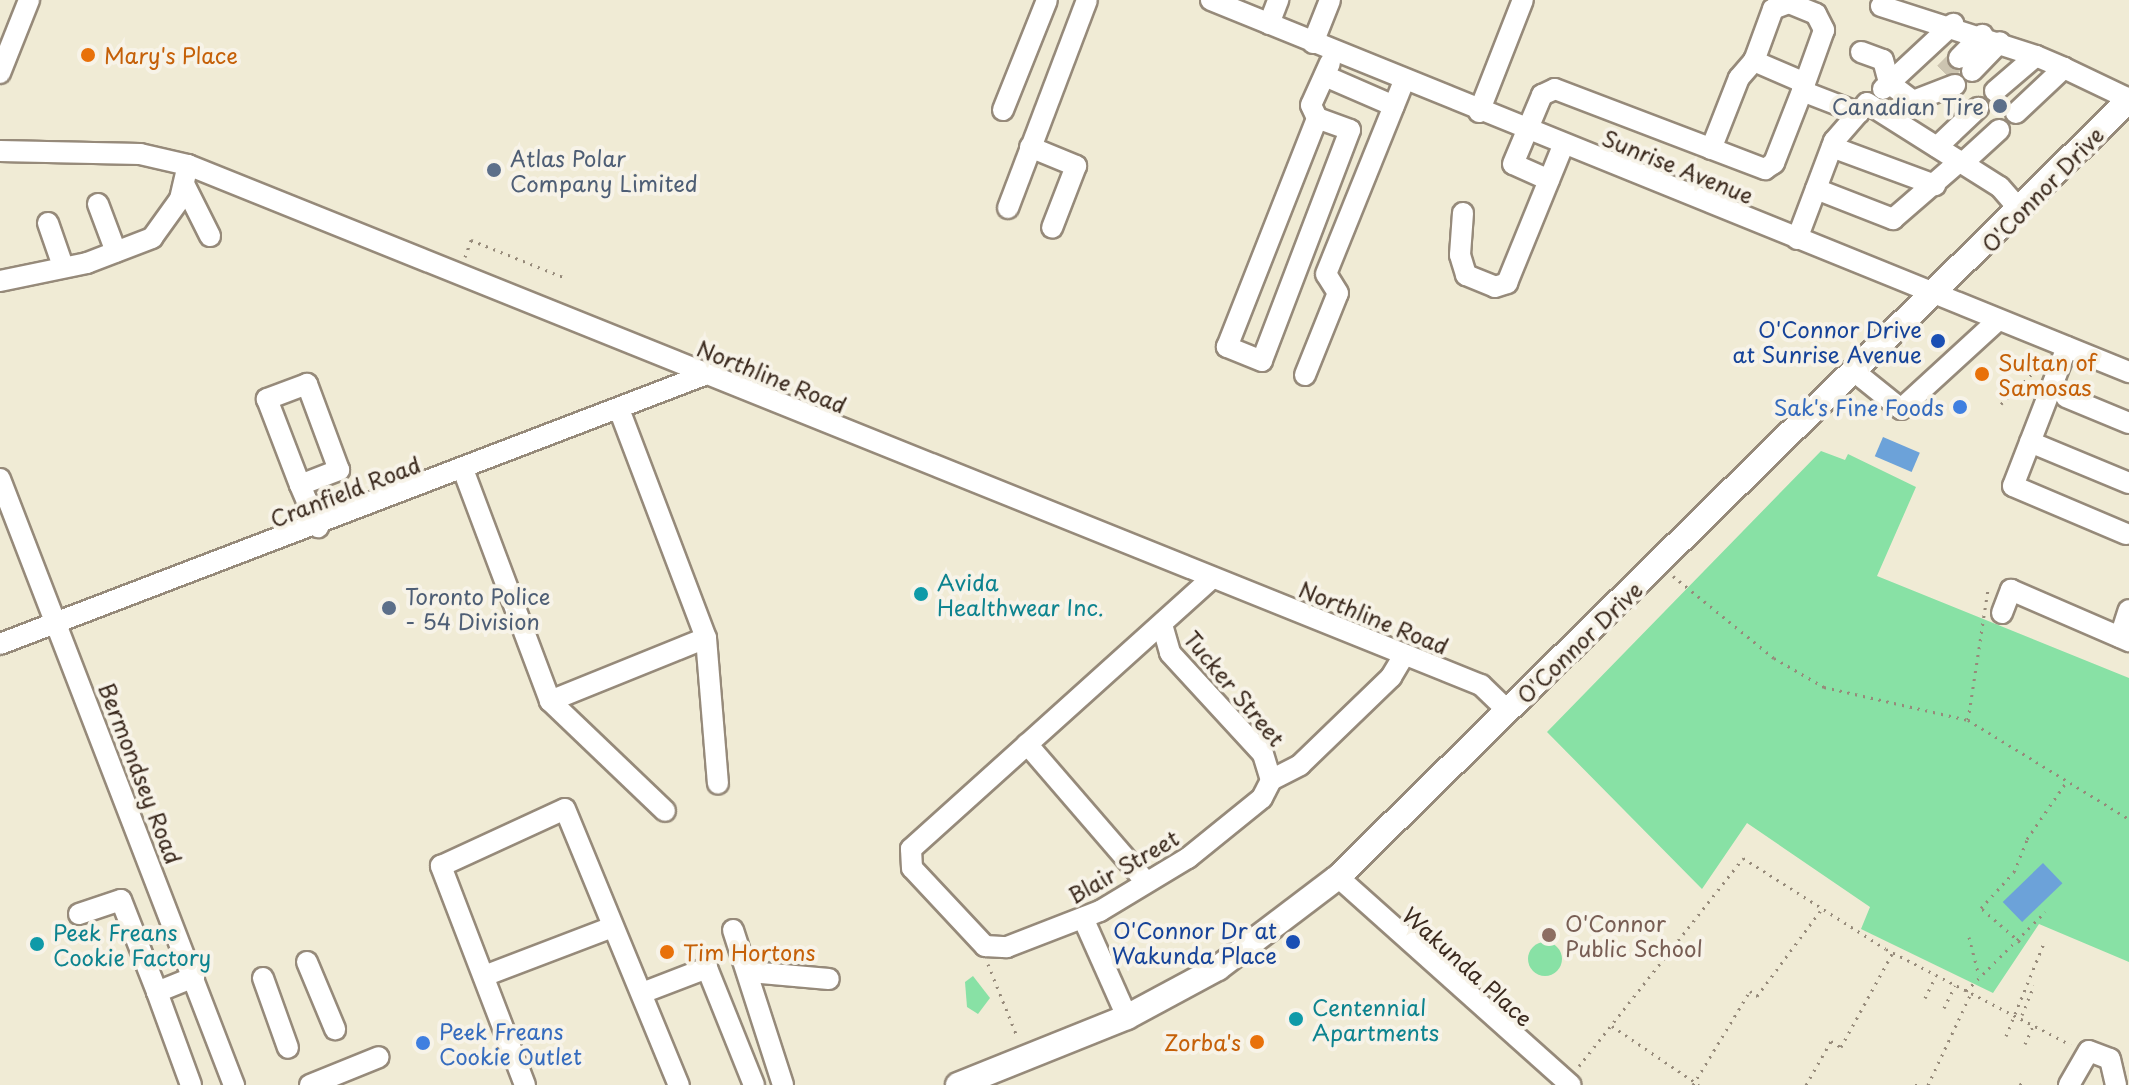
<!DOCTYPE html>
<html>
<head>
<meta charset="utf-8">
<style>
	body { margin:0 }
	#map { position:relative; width:2129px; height:1085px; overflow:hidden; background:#f0ebd5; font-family:"Playpen Sans",sans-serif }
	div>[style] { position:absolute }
	.green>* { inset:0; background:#88e1a5 }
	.round { border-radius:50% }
	.water>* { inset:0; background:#6ca2d9; transform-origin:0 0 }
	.minor-tunnel>* { height:20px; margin-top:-10px; transform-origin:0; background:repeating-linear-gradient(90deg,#ccc4b0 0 20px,transparent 0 30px) }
	.path>* { height:3px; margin-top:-1.5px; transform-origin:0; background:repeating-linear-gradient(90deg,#968a7a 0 2px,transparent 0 8px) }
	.roads { filter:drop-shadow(2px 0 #968a7a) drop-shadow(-2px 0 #968a7a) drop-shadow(0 2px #968a7a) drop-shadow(0 -2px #968a7a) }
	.minor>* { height:20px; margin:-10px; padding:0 10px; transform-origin:10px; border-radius:10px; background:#fff }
	.major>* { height:24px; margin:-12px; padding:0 12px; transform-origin:12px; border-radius:12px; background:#fff }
	.dots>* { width:22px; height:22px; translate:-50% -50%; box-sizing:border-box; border:4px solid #f7f3e8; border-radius:50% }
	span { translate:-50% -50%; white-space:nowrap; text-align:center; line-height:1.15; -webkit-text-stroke:8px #f7f3e8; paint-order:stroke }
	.food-label { font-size:22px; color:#c56008 }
	.left { translate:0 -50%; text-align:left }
	.right { translate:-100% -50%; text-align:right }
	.service-label { font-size:22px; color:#4e5e75 }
	.street-label { font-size:22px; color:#3b2a1e }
	.transit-label { font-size:22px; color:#164399 }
	.shop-label { font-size:22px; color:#366cbe }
	.culture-label { font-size:22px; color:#0d838f }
	.education-label { font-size:22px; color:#785e54 }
</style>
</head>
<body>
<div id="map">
	<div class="green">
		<i style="clip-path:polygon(1821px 451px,1845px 460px,1848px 454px,1916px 487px,1877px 576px,2129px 678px,2129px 962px,2039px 924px,1993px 993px,1861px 929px,1870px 907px,1747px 823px,1702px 889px,1547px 732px)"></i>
		<i class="round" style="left:1528px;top:942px;width:34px;height:34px"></i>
		<i style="clip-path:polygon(973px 976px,990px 998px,978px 1014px,967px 1007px,965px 982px)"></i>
	</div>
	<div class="water">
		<i style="left:1883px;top:437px;width:40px;height:21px;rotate:23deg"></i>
		<i style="left:2043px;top:863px;width:28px;height:56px;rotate:46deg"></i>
	</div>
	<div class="minor-tunnel">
		<i style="left:1944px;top:73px;width:21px;rotate:-45deg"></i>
	</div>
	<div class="path">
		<i style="left:471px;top:240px;width:99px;rotate:21.9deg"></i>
		<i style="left:465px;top:257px;width:23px;rotate:-70deg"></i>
		<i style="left:2001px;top:404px;width:52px;rotate:-44.2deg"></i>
		<i style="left:1673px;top:576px;width:130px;rotate:39.1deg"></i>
		<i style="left:1774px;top:658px;width:58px;rotate:30.1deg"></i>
		<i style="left:1824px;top:687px;width:148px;rotate:12.9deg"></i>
		<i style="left:1968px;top:720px;width:189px;rotate:31.6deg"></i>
		<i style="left:1968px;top:720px;width:133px;rotate:-81.3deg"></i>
		<i style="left:1969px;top:937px;width:40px;rotate:75.6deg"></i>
		<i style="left:2020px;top:942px;width:52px;rotate:-138.9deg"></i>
		<i style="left:1981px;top:908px;width:49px;rotate:-47.5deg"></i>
		<i style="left:2014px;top:872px;width:35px;rotate:-68deg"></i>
		<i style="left:2027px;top:839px;width:70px;rotate:-55.4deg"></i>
		<i style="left:988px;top:964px;width:78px;rotate:68.1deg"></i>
		<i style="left:1966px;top:991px;width:112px;rotate:-45deg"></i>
		<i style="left:1925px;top:998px;width:25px;rotate:-64deg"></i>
		<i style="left:1944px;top:1008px;width:25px;rotate:-64deg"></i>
		<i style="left:2022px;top:1015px;width:32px;rotate:-68deg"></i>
		<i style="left:1612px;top:1026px;width:105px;rotate:34.1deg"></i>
		<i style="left:2006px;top:1036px;width:100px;rotate:-67.8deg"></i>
		<i style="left:2025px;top:1044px;width:24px;rotate:-66deg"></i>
		<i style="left:1579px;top:1066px;width:265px;rotate:-51.7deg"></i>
		<i style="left:1743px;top:858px;width:169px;rotate:32.5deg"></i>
		<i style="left:1886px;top:949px;width:208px;rotate:27.4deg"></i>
		<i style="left:1693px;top:1085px;width:110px;rotate:-58.8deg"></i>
		<i style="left:1750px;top:991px;width:9px;rotate:36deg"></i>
		<i style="left:1757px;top:996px;width:107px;rotate:-53.3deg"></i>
		<i style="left:1806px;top:1085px;width:51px;rotate:-60.4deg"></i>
		<i style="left:1831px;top:1041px;width:12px;rotate:31deg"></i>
		<i style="left:1841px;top:1047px;width:108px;rotate:-61.3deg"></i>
		<i style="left:1915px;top:1085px;width:3px"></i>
		<i style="left:1928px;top:1085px;width:102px;rotate:-64.9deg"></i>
		<i style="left:2020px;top:1085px;width:4px;rotate:-56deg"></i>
	</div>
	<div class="roads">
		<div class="minor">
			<i style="left:1211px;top:0;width:991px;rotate:22.06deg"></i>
			<i style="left:1881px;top:6px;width:163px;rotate:17.9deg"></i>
			<i style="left:1269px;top:24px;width:26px;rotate:-69deg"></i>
			<i style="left:1313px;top:43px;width:46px;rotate:-68.4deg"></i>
			<i style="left:1861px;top:52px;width:23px;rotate:20deg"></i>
			<i style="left:1883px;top:60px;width:24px;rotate:75deg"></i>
			<i style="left:1889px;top:83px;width:30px;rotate:37deg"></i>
			<i style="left:1913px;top:101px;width:45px;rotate:-20.9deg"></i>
			<i style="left:1959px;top:58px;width:33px;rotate:-45deg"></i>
			<i style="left:1972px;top:71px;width:40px;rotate:-46deg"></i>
			<i style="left:0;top:73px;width:79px;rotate:-68.3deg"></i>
			<i style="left:1325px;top:76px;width:75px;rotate:23.5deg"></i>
			<i style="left:1805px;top:83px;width:56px;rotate:-156.7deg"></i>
			<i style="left:1754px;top:61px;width:55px;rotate:-69.9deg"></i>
			<i style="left:1773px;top:9px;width:17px;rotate:-21deg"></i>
			<i style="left:1789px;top:3px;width:29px;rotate:22deg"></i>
			<i style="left:1816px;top:14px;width:18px;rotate:63deg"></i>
			<i style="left:1824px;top:30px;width:56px;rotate:109.7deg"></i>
			<i style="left:1805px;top:83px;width:9px;rotate:111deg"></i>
			<i style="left:1802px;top:91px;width:61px;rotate:21.1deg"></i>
			<i style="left:1883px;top:89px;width:96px;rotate:-42.9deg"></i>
			<i style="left:1995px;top:91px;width:54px;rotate:-40.5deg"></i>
			<i style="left:2036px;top:56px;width:30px;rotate:23deg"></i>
			<i style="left:1003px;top:110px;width:118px;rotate:-68.2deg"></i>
			<i style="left:1479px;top:112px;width:120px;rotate:-68.6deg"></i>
			<i style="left:2016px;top:113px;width:66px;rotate:-43.2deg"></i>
			<i style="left:2064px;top:68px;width:72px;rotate:25.5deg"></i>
			<i style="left:1317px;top:118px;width:35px;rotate:20deg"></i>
			<i style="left:1350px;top:130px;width:247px;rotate:110.9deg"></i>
			<i style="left:1262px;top:361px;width:38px;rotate:-158deg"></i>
			<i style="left:1227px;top:347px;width:246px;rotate:-68.5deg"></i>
			<i style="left:1317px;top:118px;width:14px;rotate:-115deg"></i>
			<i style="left:1311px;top:105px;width:46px;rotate:-65.7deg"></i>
			<i style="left:1030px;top:147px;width:50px;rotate:22.4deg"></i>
			<i style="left:1076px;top:166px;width:66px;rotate:111.2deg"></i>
			<i style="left:1832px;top:147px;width:110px;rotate:20.3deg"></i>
			<i style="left:1937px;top:147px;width:57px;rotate:-43.6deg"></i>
			<i style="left:1711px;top:149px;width:76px;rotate:-68.5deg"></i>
			<i style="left:1739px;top:78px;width:23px;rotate:-49deg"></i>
			<i style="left:0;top:151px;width:140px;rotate:1.2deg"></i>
			<i style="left:140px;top:154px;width:49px;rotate:12.9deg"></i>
			<i style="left:188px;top:165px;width:1394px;rotate:21.91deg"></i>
			<i style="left:1481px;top:685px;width:37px;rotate:44deg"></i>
			<i style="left:1963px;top:163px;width:49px;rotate:-42.5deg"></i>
			<i style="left:1549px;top:180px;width:39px;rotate:-156deg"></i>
			<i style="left:1513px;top:164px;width:75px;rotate:-67.2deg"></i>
			<i style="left:1542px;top:95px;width:14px;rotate:-25deg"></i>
			<i style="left:1555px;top:89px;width:225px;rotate:20.9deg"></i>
			<i style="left:1765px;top:169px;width:11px;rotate:-34deg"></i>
			<i style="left:1774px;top:163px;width:77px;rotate:-68.7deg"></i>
			<i style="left:185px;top:186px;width:56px;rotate:63.4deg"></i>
			<i style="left:1816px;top:189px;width:83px;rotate:21.3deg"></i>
			<i style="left:1893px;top:219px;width:89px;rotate:-40.9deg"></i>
			<i style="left:98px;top:204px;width:51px;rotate:69.4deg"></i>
			<i style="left:1008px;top:208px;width:222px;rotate:-69.2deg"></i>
			<i style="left:1463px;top:213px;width:42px;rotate:94.1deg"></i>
			<i style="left:1460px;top:255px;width:21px;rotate:73deg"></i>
			<i style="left:1466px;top:275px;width:31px;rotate:22deg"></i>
			<i style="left:1495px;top:287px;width:13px;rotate:-18deg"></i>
			<i style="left:1507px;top:283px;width:148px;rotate:-67.8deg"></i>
			<i style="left:48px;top:223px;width:46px;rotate:70.8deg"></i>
			<i style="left:1797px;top:239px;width:105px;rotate:-69.3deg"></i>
			<i style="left:1834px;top:141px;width:50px;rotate:-49deg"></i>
			<i style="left:1867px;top:103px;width:157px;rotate:32.3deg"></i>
			<i style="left:2000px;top:187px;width:30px;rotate:49deg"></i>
			<i style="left:0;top:281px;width:89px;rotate:-11.7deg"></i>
			<i style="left:87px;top:263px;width:70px;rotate:-21deg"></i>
			<i style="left:152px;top:238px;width:48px;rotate:-54.3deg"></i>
			<i style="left:180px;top:199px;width:35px;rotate:-77deg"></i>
			<i style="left:2067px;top:347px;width:149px;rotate:111.2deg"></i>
			<i style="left:2013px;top:486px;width:123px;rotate:23deg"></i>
			<i style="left:1855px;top:372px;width:59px;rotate:38.8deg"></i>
			<i style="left:1901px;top:409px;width:132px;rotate:-42.5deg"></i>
			<i style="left:1305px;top:375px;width:88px;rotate:-68.1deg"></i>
			<i style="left:1338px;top:293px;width:22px;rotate:-122deg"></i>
			<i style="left:1326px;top:274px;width:208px;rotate:-68deg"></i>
			<i style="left:2066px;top:397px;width:68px;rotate:22.4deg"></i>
			<i style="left:2030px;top:442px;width:107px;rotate:22.5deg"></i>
			<i style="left:464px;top:472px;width:245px;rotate:69.4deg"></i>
			<i style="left:550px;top:701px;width:168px;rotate:-22deg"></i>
			<i style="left:706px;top:638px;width:245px;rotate:-110.8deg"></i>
			<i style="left:0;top:479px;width:650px;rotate:68.89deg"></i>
			<i style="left:300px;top:485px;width:42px;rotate:-21deg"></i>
			<i style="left:339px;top:470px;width:92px;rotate:-110.4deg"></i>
			<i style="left:307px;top:384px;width:43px;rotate:159.4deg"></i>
			<i style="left:267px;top:399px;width:92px;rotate:69deg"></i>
			<i style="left:300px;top:485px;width:46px;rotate:66.8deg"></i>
			<i style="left:1212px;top:578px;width:405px;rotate:138deg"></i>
			<i style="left:911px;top:849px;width:19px;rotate:87deg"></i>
			<i style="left:912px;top:868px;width:107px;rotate:46.9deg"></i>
			<i style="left:985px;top:946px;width:22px;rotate:3deg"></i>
			<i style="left:1007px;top:947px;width:100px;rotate:-21.2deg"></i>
			<i style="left:1100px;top:911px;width:103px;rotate:-31.1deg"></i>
			<i style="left:1188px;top:858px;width:95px;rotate:-39deg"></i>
			<i style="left:1262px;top:798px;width:20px;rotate:-63deg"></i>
			<i style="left:1271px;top:780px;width:33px;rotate:-27deg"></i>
			<i style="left:1300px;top:765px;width:127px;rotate:-44deg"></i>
			<i style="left:1391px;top:677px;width:26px;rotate:-59deg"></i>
			<i style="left:2002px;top:613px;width:25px;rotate:-69deg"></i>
			<i style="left:2011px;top:590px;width:129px;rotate:23.4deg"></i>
			<i style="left:1163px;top:628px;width:26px;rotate:74deg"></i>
			<i style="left:1170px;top:653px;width:137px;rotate:47.4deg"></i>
			<i style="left:1263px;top:754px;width:27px;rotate:73deg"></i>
			<i style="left:2120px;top:637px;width:28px;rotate:-72deg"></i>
			<i style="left:706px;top:638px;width:146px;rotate:85.3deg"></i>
			<i style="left:0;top:644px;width:754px;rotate:-20.91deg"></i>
			<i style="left:550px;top:701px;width:159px;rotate:43.7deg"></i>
			<i style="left:1027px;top:744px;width:182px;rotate:49.2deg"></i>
			<i style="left:1338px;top:877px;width:312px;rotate:41.8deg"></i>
			<i style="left:79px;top:914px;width:44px;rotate:-18.4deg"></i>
			<i style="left:121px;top:900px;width:99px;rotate:68.6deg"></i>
			<i style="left:157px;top:992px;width:40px;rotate:-22deg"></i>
			<i style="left:1083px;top:918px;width:108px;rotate:66deg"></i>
			<i style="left:733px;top:930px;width:163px;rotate:72.1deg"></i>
			<i style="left:307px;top:962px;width:73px;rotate:67.3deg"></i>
			<i style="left:750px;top:972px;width:79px;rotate:5.1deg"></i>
			<i style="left:484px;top:976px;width:135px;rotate:-20.9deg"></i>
			<i style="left:263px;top:978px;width:74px;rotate:70.3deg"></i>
			<i style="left:157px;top:992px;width:99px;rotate:69.9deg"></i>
			<i style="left:642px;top:993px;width:70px;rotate:-21deg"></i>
			<i style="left:707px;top:968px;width:126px;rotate:68.1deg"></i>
			<i style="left:310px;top:1085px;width:74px;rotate:-22.1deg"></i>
			<i style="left:525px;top:1085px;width:235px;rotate:-111deg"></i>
			<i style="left:441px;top:866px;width:136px;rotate:-24.7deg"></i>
			<i style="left:565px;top:809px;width:299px;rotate:67.6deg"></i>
			<i style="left:2069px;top:1085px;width:39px;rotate:-60deg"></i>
			<i style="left:2089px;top:1051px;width:22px;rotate:21deg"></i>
			<i style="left:2110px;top:1059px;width:27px;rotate:77deg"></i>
		</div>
		<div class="major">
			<i style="left:958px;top:1085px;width:182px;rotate:-21.9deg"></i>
			<i style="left:1127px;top:1017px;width:103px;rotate:-28.3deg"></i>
			<i style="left:1218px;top:968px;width:151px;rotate:-37.2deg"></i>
			<i style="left:1338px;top:877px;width:1109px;rotate:-44.49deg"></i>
		</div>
	</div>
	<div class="dots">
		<i style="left:88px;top:55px;background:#e8710a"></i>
		<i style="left:2000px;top:106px;background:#5c6f8a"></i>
		<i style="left:494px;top:170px;background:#5c6f8a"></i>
		<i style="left:1938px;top:341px;background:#1a4fb4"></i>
		<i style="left:1982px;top:374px;background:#e8710a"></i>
		<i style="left:1960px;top:407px;background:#3f7fe0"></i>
		<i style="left:921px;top:594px;background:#0f9aa8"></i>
		<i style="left:389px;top:608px;background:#5c6f8a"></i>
		<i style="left:1549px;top:935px;background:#8d6e63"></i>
		<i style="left:1293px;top:942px;background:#1a4fb4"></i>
		<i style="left:37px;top:944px;background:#0f9aa8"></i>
		<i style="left:667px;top:952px;background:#e8710a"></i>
		<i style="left:1296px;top:1019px;background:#0f9aa8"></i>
		<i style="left:1257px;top:1042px;background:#e8710a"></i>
		<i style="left:423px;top:1043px;background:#3f7fe0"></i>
	</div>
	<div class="food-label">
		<span class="left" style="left:104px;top:55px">Mary's Place</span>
		<span class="left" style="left:1998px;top:374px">Sultan of<br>Samosas</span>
		<span class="left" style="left:683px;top:952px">Tim Hortons</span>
		<span class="right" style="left:1241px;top:1042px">Zorba's</span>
	</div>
	<div class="service-label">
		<span class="right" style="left:1984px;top:106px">Canadian Tire</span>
		<span class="left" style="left:510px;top:170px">Atlas Polar<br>Company Limited</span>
		<span class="left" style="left:405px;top:608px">Toronto Police<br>- 54 Division</span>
	</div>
	<div class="street-label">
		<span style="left:1678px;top:166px;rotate:22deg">Sunrise Avenue</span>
		<span style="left:2042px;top:189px;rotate:-46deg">O'Connor Drive</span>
		<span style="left:772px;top:376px;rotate:22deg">Northline Road</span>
		<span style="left:345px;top:491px;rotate:-21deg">Cranfield Road</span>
		<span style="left:1374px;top:617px;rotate:22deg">Northline Road</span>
		<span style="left:1579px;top:642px;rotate:-44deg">O'Connor Drive</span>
		<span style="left:1235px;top:688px;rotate:50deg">Tucker Street</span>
		<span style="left:141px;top:773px;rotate:69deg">Bermondsey Road</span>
		<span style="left:1123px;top:866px;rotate:-30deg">Blair Street</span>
		<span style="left:1468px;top:966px;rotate:42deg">Wakunda Place</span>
	</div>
	<div class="transit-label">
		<span class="right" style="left:1922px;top:341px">O'Connor Drive<br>at Sunrise Avenue</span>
		<span class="right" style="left:1277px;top:942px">O'Connor Dr at<br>Wakunda Place</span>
	</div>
	<div class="shop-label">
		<span class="right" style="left:1944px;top:407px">Sak's Fine Foods</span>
		<span class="left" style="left:439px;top:1043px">Peek Freans<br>Cookie Outlet</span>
	</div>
	<div class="culture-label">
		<span class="left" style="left:937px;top:594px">Avida<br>Healthwear Inc.</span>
		<span class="left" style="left:53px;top:944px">Peek Freans<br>Cookie Factory</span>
		<span class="left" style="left:1312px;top:1019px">Centennial<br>Apartments</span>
	</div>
	<div class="education-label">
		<span class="left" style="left:1565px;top:935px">O'Connor<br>Public School</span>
	</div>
</div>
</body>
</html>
